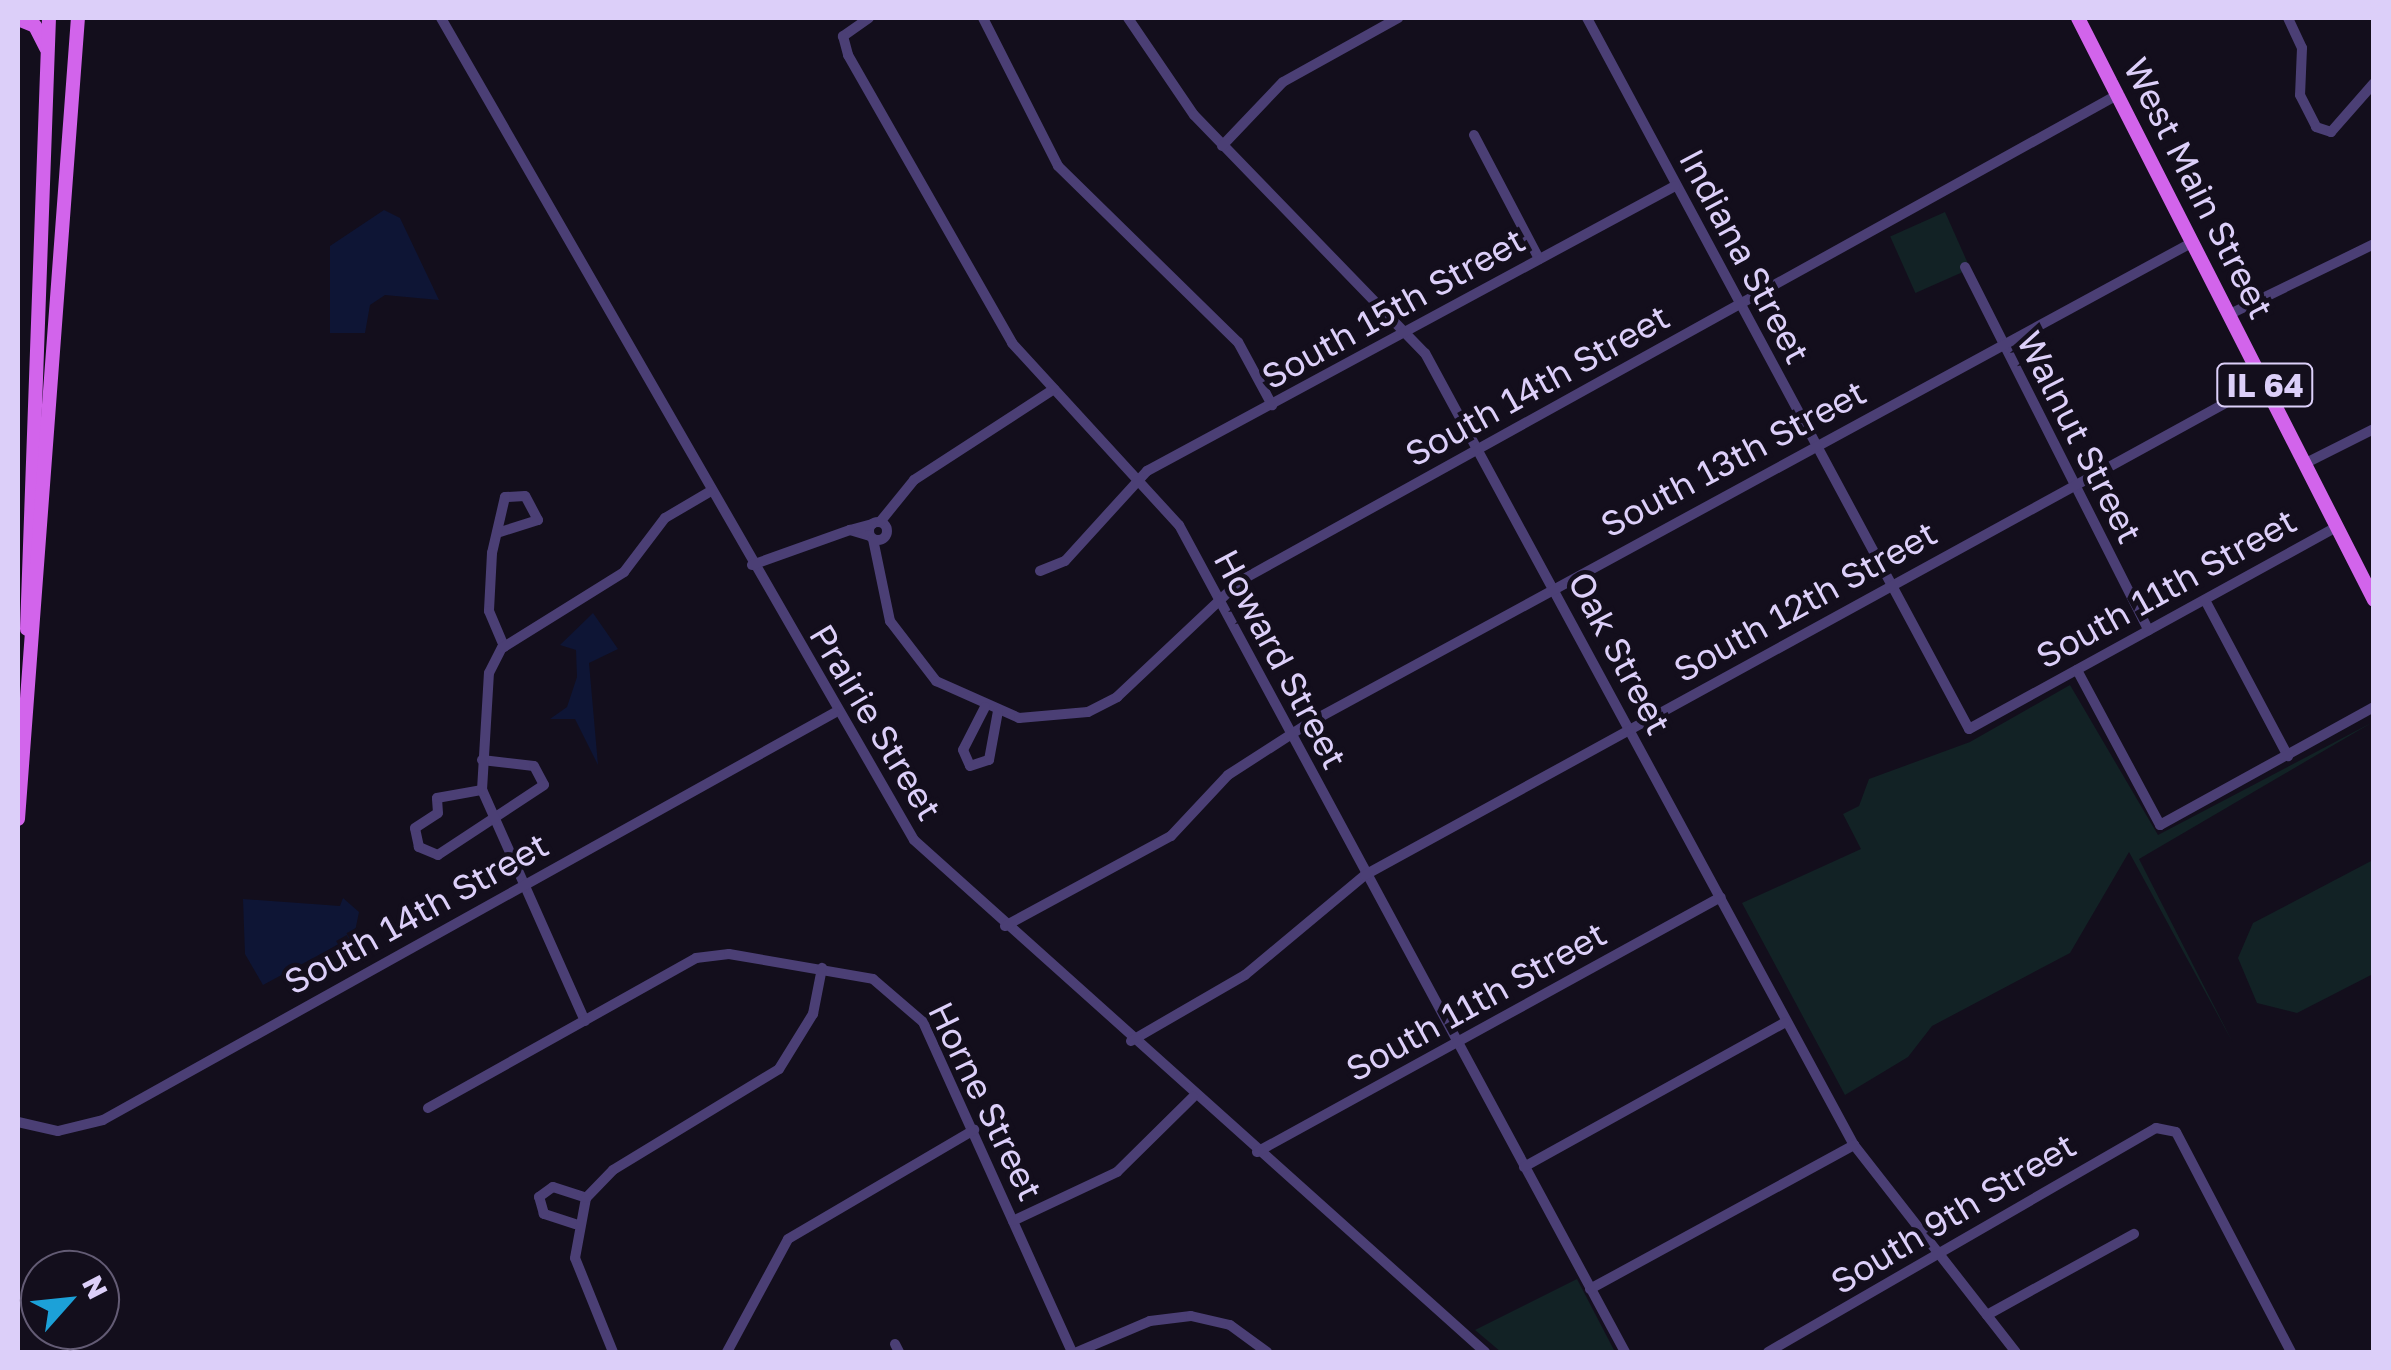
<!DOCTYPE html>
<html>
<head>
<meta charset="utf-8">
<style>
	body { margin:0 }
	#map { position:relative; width:2391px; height:1370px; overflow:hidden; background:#130e1c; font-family:"Golos Text",sans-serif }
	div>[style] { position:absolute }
	.green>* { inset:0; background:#122225; transform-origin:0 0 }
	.water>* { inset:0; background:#0e1535 }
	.minor>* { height:10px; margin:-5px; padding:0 5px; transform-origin:5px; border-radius:5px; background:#4b3f75 }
	.minor>.ring { margin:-5px; padding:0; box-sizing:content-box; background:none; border:10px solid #4b3f75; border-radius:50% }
	.major>* { height:14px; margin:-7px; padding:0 7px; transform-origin:7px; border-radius:7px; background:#d264eb }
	span { translate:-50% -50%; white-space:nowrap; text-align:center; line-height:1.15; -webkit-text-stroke:9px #130e1c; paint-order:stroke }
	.shield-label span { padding:2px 8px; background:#130e1c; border:2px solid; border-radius:8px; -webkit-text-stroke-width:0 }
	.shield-label { font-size:32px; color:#dccff9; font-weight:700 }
	.street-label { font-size:35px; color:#dccff9 }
	.frame { position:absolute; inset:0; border:20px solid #dccff9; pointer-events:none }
	.north { position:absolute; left:20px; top:1250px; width:100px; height:100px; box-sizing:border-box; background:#130e1c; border:2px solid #635b74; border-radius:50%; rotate:63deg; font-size:28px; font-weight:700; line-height:40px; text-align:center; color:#dccff9 }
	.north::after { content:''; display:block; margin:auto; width:35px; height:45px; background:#1ca1d8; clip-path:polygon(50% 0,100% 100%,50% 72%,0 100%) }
</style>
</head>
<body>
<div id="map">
	<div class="green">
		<i style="left:1945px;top:212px;width:62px;height:60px;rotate:66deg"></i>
		<i style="clip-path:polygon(2070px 685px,2158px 835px,2373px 722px,2139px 859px,2233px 1043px,2129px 852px,2070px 953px,1932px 1026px,1908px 1057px,1845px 1095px,1742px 903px,1861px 849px,1843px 814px,1859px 806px,1869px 779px,1970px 742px)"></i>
		<i style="clip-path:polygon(2373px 860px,2373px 974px,2297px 1013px,2257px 1003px,2238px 958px,2253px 923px)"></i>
		<i style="clip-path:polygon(1577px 1279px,1615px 1352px,1501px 1352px,1475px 1330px)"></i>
	</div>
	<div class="water">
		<i style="clip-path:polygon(384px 210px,400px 218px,439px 300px,385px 295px,370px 305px,365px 333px,330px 333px,330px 246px)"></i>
		<i style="clip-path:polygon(593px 613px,618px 649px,589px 663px,598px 765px,575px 719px,550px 719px,567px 707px,577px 677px,576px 650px,560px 645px)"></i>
		<i style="clip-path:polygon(343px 898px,359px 912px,354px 936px,263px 985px,245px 954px,243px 899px,340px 906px)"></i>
	</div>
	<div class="minor">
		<i style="left:441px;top:18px;width:948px;rotate:60.08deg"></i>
		<i style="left:914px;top:840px;width:767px;rotate:41.88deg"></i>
		<i style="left:869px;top:18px;width:32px;rotate:145deg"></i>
		<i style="left:843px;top:36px;width:20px;rotate:75deg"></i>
		<i style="left:848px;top:55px;width:331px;rotate:60.3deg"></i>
		<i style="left:1012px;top:343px;width:247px;rotate:47.5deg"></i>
		<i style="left:1179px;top:525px;width:940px;rotate:61.66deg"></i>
		<i style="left:983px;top:18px;width:166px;rotate:63.1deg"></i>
		<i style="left:1058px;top:166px;width:252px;rotate:44.4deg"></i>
		<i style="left:1238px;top:342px;width:72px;rotate:61.6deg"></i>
		<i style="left:1128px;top:18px;width:117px;rotate:55.8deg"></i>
		<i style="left:1194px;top:115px;width:332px;rotate:45.9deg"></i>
		<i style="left:1425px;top:353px;width:901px;rotate:61.56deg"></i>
		<i style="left:1854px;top:1145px;width:263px;rotate:52deg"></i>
		<i style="left:1587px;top:18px;width:807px;rotate:61.75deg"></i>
		<i style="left:1969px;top:729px;width:419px;rotate:-28.8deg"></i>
		<i style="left:2288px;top:18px;width:33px;rotate:65deg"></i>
		<i style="left:2302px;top:48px;width:47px;rotate:92.4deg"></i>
		<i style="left:2300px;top:95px;width:36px;rotate:63deg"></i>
		<i style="left:2316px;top:127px;width:16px;rotate:18deg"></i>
		<i style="left:2331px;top:132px;width:65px;rotate:-48.7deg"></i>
		<i style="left:1474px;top:135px;width:140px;rotate:62.3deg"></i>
		<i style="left:1222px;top:146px;width:88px;rotate:-46.4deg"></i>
		<i style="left:1283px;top:82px;width:132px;rotate:-29.1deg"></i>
		<i style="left:1965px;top:267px;width:407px;rotate:63.2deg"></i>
		<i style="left:2230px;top:314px;width:160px;rotate:-25.9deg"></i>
		<i style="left:2304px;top:464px;width:78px;rotate:-26.6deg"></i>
		<i class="ring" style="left:869px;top:522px;width:8px;height:8px"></i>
		<i style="left:880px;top:522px;width:54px;rotate:-51deg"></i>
		<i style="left:914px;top:480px;width:167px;rotate:-33deg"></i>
		<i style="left:497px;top:533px;width:43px;rotate:-17.6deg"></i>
		<i style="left:538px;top:520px;width:27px;rotate:-118deg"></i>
		<i style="left:525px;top:496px;width:20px;rotate:177deg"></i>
		<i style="left:505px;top:497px;width:57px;rotate:103.1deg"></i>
		<i style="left:492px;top:553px;width:58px;rotate:93deg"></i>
		<i style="left:489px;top:611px;width:39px;rotate:67deg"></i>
		<i style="left:870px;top:536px;width:21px;rotate:-163deg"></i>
		<i style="left:850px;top:530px;width:23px;rotate:-15deg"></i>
		<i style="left:873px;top:539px;width:84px;rotate:78.3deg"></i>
		<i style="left:890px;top:621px;width:76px;rotate:52.5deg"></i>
		<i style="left:936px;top:681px;width:91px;rotate:24deg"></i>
		<i style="left:1019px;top:718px;width:69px;rotate:-5deg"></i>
		<i style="left:1088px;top:712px;width:33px;rotate:-27deg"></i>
		<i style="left:1117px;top:697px;width:169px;rotate:-43.3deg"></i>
		<i style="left:1240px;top:581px;width:1003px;rotate:-28.99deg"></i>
		<i style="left:752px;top:565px;width:104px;rotate:-19.7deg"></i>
		<i style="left:1040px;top:571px;width:27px;rotate:-22deg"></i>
		<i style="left:1065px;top:561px;width:122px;rotate:-47.7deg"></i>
		<i style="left:1147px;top:471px;width:600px;rotate:-28.36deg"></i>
		<i style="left:2205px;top:600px;width:177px;rotate:62deg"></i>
		<i style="left:2077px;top:670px;width:176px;rotate:61.8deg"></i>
		<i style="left:2160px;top:825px;width:244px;rotate:-28.9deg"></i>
		<i style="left:985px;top:707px;width:48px;rotate:117.1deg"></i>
		<i style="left:963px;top:750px;width:17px;rotate:66deg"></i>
		<i style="left:970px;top:766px;width:20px;rotate:-18deg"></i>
		<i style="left:989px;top:760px;width:50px;rotate:-79.6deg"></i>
		<i style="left:482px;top:760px;width:52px;rotate:6.6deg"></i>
		<i style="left:534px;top:766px;width:21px;rotate:62deg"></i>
		<i style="left:544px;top:785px;width:127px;rotate:146.6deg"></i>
		<i style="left:438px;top:855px;width:21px;rotate:-157deg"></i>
		<i style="left:419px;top:847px;width:19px;rotate:-102deg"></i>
		<i style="left:415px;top:828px;width:27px;rotate:-33deg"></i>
		<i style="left:438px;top:813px;width:15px;rotate:-94deg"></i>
		<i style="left:437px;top:798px;width:46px;rotate:-10.1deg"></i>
		<i style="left:1005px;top:926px;width:189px;rotate:-28.5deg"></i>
		<i style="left:1171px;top:836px;width:83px;rotate:-46.9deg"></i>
		<i style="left:1228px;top:775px;width:94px;rotate:-32.8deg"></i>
		<i style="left:1307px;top:724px;width:1009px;rotate:-28.55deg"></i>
		<i style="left:585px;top:1021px;width:253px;rotate:-114deg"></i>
		<i style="left:482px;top:790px;width:117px;rotate:-86.6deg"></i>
		<i style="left:489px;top:673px;width:28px;rotate:-63deg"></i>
		<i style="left:502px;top:648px;width:144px;rotate:-31.9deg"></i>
		<i style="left:624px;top:572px;width:68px;rotate:-52.8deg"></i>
		<i style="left:665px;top:518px;width:53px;rotate:-30.4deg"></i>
		<i style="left:1131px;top:1041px;width:132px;rotate:-30.1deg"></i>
		<i style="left:1245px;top:975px;width:156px;rotate:-39.8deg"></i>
		<i style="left:1365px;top:875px;width:1025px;rotate:-28.74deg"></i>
		<i style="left:428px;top:1108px;width:307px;rotate:-29.2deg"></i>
		<i style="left:696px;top:958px;width:33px;rotate:-7deg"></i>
		<i style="left:729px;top:954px;width:146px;rotate:9.8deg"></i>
		<i style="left:873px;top:979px;width:66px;rotate:40.7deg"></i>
		<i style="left:923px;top:1022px;width:362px;rotate:65.7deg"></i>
		<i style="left:18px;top:1122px;width:41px;rotate:12.7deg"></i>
		<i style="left:58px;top:1131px;width:46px;rotate:-13.7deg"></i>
		<i style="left:103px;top:1120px;width:837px;rotate:-29.11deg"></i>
		<i style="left:1257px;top:1152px;width:529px;rotate:-28.79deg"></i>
		<i style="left:1524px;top:1167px;width:299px;rotate:-29deg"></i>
		<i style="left:1013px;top:1221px;width:115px;rotate:-25.2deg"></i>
		<i style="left:1117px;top:1172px;width:107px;rotate:-44.6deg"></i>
		<i style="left:575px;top:1224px;width:33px;rotate:-162deg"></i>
		<i style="left:544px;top:1214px;width:18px;rotate:-106deg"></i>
		<i style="left:539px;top:1197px;width:17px;rotate:-36deg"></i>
		<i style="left:553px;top:1187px;width:35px;rotate:18deg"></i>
		<i style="left:1590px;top:1289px;width:301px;rotate:-28.6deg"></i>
		<i style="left:1987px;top:1315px;width:168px;rotate:-28.9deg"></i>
		<i style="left:895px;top:1344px;width:9px;rotate:63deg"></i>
		<i style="left:613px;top:1352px;width:101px;rotate:-112deg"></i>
		<i style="left:575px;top:1258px;width:61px;rotate:-79.6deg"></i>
		<i style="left:586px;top:1198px;width:39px;rotate:-46deg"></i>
		<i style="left:613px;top:1170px;width:194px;rotate:-31.3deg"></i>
		<i style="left:779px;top:1069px;width:65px;rotate:-58.3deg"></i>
		<i style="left:813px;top:1014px;width:47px;rotate:-78.9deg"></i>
		<i style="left:727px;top:1352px;width:128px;rotate:-61.6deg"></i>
		<i style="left:788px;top:1239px;width:216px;rotate:-30.4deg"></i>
		<i style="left:1077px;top:1352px;width:79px;rotate:-23deg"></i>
		<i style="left:1150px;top:1321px;width:41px;rotate:-7deg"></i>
		<i style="left:1191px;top:1316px;width:40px;rotate:13deg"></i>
		<i style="left:1230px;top:1325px;width:46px;rotate:36.1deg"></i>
		<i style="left:1768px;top:1352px;width:448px;rotate:-30deg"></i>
		<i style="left:2156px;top:1128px;width:20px;rotate:11deg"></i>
		<i style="left:2176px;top:1132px;width:248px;rotate:62.4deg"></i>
	</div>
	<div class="major">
		<i style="left:2078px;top:18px;width:653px;rotate:63.04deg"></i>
		<i style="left:18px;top:19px;width:18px;rotate:22deg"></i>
		<i style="left:35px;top:26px;width:25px;rotate:63deg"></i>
		<i style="left:27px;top:629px;width:611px;rotate:-87.94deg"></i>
		<i style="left:18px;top:819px;width:803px;rotate:-85.72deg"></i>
	</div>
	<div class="shield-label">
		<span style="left:2265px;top:385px">IL 64</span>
	</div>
	<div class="street-label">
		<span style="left:2199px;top:188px;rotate:63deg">West Main Street</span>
		<span style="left:1745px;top:256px;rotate:62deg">Indiana Street</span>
		<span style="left:1393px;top:308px;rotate:-29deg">South 15th Street</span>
		<span style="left:1537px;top:385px;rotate:-29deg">South 14th Street</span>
		<span style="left:2080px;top:437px;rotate:63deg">Walnut Street</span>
		<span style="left:1733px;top:458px;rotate:-28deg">South 13th Street</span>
		<span style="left:2166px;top:588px;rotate:-29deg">South 11th Street</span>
		<span style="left:1805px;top:601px;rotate:-29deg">South 12th Street</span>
		<span style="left:1620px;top:653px;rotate:62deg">Oak Street</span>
		<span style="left:1281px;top:659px;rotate:62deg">Howard Street</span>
		<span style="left:876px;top:722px;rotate:59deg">Prairie Street</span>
		<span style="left:416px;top:913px;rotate:-29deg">South 14th Street</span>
		<span style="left:1476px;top:1001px;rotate:-29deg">South 11th Street</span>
		<span style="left:986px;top:1101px;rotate:64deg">Horne Street</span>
		<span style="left:1953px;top:1213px;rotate:-31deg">South 9th Street</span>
	</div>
	<div class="frame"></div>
	<div class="north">N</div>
</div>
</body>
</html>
